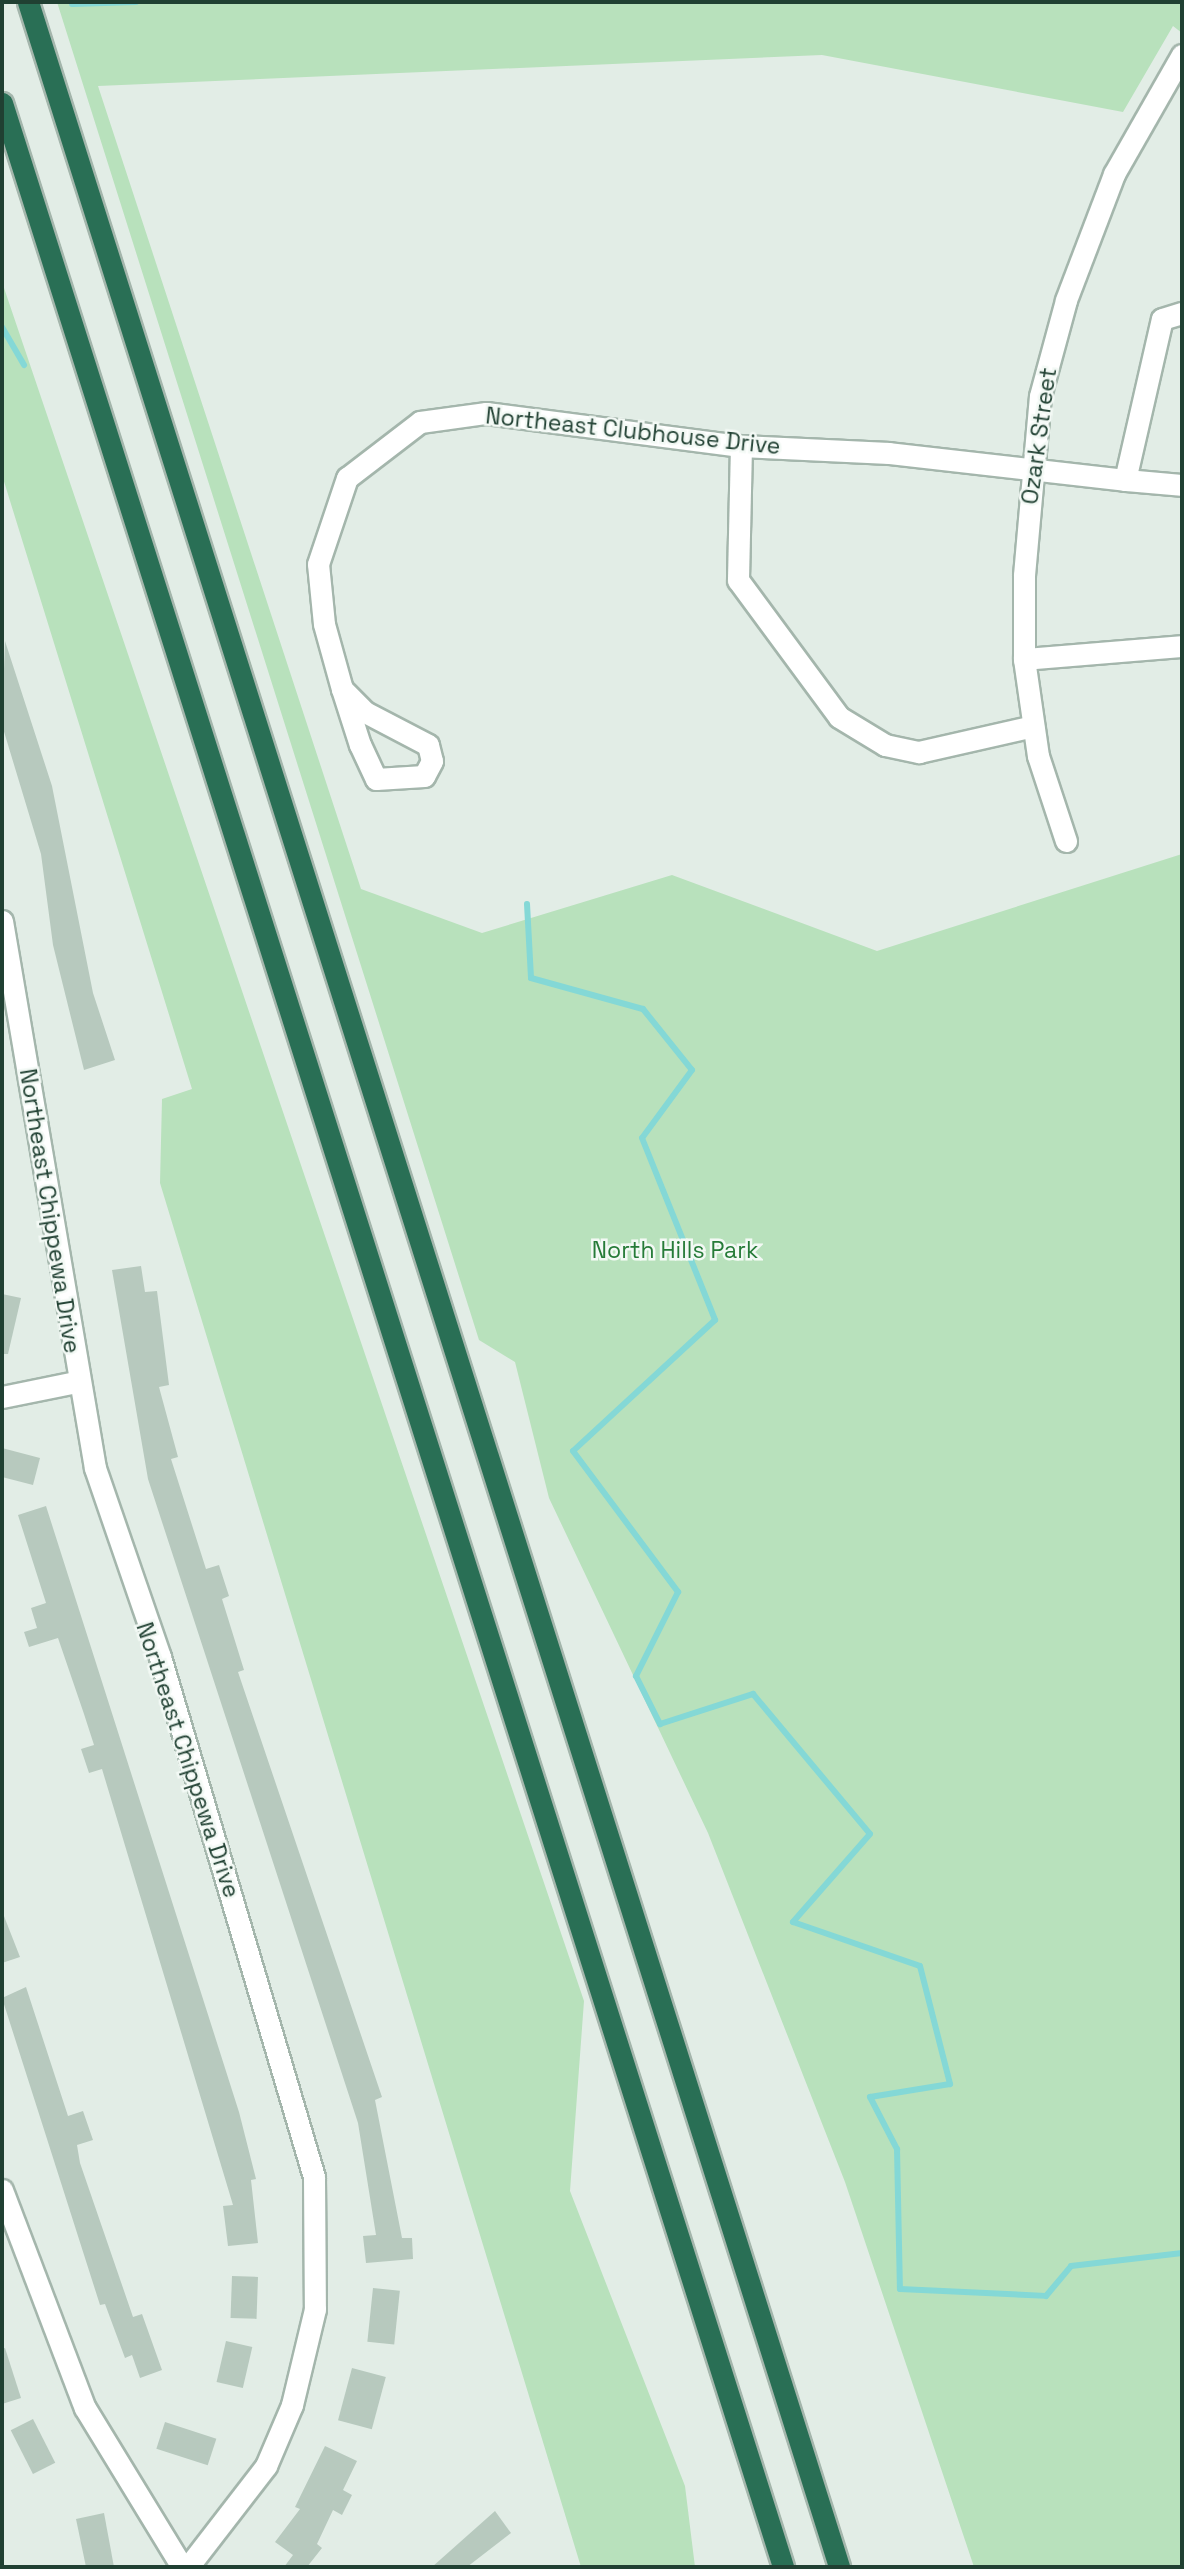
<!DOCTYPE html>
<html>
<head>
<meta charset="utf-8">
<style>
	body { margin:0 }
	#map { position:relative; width:1184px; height:2569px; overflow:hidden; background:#e2ede6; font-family:"Space Grotesk",sans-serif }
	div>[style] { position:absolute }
	.green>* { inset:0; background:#b8e1bc }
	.stream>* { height:6px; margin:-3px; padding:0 3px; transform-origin:3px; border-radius:3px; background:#84d8d6 }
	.building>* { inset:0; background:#b7c9be; transform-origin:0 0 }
	.roads { filter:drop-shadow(2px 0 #a4b6ac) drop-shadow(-2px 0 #a4b6ac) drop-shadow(0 2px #a4b6ac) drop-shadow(0 -2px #a4b6ac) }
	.minor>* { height:21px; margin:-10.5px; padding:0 10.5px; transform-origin:10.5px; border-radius:10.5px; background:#fff }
	.highway>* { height:21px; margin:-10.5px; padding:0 10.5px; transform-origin:10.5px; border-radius:10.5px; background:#296f55 }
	span { translate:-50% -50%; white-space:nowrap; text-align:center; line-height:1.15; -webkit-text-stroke:5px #f3f9f5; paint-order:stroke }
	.street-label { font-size:23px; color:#204032 }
	.park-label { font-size:23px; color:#267b38 }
	.frame { position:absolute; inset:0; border:4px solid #204032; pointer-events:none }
</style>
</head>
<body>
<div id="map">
	<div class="green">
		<i style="clip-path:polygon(57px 2px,1182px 2px,1182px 33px,1173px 26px,1123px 112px,822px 55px,98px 86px,361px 889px,482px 933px,672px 875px,877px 951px,1182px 854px,1182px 2567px,974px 2567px,845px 2182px,708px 1833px,549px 1498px,515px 1362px,479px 1340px)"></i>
		<i style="clip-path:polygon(2px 282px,584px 2001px,570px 2191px,685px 2486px,695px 2567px,581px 2567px,160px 1183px,162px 1099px,192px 1089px,2px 475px)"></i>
	</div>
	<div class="stream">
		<i style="left:72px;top:4px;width:64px;rotate:-1.8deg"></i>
		<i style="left:2px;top:327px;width:44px;rotate:59.9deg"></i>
		<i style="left:527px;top:904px;width:74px;rotate:86.9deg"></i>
		<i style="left:531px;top:978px;width:116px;rotate:15.5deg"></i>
		<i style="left:643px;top:1009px;width:78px;rotate:51.2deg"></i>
		<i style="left:692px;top:1070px;width:84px;rotate:126.3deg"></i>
		<i style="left:642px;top:1138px;width:196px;rotate:68.1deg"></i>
		<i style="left:715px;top:1320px;width:193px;rotate:137.3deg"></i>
		<i style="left:573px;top:1451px;width:176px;rotate:53.3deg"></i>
		<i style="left:678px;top:1592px;width:94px;rotate:116.6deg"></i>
		<i style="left:636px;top:1676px;width:54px;rotate:63.4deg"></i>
		<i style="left:660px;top:1724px;width:98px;rotate:-17.9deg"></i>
		<i style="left:753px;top:1694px;width:182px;rotate:50.1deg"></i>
		<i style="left:870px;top:1834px;width:117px;rotate:131.2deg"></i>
		<i style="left:793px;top:1922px;width:134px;rotate:19.1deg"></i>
		<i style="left:920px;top:1966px;width:122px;rotate:75.7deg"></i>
		<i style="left:950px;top:2084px;width:81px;rotate:170.8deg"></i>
		<i style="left:870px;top:2097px;width:59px;rotate:62.6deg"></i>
		<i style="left:897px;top:2149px;width:140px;rotate:88.8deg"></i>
		<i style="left:900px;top:2289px;width:146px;rotate:2.7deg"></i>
		<i style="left:1046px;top:2296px;width:39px;rotate:-50deg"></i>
		<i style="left:1071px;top:2266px;width:112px;rotate:-6.7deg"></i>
	</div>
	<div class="building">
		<i style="clip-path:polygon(5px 641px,52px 786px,93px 993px,115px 1060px,84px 1070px,53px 945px,41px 854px,2px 725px)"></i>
		<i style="clip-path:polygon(141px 1266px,145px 1292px,157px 1291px,169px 1385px,159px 1387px,178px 1457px,171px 1459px,206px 1569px,219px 1565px,229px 1596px,222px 1599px,244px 1670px,238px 1672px,382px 2097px,375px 2100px,402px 2238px,412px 2238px,413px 2259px,366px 2263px,363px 2236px,376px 2235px,358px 2123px,148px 1479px,112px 1270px)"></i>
		<i style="clip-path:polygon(2px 1294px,21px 1298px,8px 1354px,2px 1354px)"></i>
		<i style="clip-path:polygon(2px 1448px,40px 1458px,33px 1485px,2px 1477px)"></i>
		<i style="clip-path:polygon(46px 1506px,239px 2112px,256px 2179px,251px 2180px,258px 2243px,228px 2246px,223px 2206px,233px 2205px,102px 1769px,89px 1773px,81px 1749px,94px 1745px,84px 1714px,58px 1638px,29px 1647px,24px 1632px,37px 1628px,31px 1608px,46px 1603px,18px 1515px)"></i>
		<i style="clip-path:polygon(2px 1911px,20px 1957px,2px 1963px)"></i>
		<i style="clip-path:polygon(26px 1987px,68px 2116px,83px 2111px,93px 2140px,77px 2145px,80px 2163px,133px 2317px,142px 2314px,162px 2370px,140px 2378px,132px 2355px,125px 2358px,105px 2304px,100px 2305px,2px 1998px)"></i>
		<i style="left:232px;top:2276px;width:26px;height:42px;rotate:2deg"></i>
		<i style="left:373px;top:2288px;width:27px;height:54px;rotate:6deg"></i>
		<i style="left:226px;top:2341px;width:27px;height:42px;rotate:13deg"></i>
		<i style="clip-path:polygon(5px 2348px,21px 2398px,2px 2404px,2px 2349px)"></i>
		<i style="left:352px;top:2368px;width:35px;height:54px;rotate:15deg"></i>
		<i style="left:33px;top:2419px;width:49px;height:25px;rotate:63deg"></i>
		<i style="left:165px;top:2422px;width:54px;height:28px;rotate:18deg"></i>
		<i style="clip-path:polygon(325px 2446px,357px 2461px,343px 2490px,352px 2495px,342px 2515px,333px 2510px,317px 2544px,322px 2548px,307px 2567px,284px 2567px,293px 2555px,275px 2542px,300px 2509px,295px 2507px)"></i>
		<i style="clip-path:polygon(495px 2511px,511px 2533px,467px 2567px,432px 2567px)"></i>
		<i style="clip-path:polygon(104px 2513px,114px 2567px,86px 2567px,76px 2519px)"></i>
	</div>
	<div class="roads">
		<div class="minor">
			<i style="left:741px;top:446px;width:134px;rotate:91.3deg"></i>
			<i style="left:738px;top:580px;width:170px;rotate:53.6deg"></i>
			<i style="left:839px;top:717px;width:54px;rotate:31.3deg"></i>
			<i style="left:885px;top:745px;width:35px;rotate:12deg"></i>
			<i style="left:919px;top:752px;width:117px;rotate:-12.8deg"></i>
			<i style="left:1125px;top:480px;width:57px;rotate:5deg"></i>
			<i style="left:1024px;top:659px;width:159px;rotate:-4.7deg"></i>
			<i style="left:342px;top:689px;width:33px;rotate:45deg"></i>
			<i style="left:365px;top:712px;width:71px;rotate:27.6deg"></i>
			<i style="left:428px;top:745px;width:16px;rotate:76deg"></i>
			<i style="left:432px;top:761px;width:17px;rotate:118deg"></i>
			<i style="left:424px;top:776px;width:48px;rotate:176.4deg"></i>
			<i style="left:376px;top:779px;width:38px;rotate:-115deg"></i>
			<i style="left:360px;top:745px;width:59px;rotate:-107.8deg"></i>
			<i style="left:342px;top:689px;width:67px;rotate:-105.5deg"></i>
			<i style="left:324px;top:624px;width:60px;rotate:-95.7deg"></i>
			<i style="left:318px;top:564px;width:91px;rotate:-71.4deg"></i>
			<i style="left:347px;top:478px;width:92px;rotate:-37.5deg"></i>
			<i style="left:420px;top:422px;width:67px;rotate:-7.8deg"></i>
			<i style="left:486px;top:413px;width:257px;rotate:7.4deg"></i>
			<i style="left:741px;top:446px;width:148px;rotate:2.7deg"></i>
			<i style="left:889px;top:453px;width:238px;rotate:6.5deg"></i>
			<i style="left:1125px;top:480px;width:165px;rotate:-77.1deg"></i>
			<i style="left:1162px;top:319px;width:21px;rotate:-17deg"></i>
			<i style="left:1066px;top:841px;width:89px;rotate:-108.2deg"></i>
			<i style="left:1038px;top:756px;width:98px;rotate:-98.2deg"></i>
			<i style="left:1024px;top:659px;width:84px;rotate:-90deg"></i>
			<i style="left:1024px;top:575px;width:180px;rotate:-84.9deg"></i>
			<i style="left:1040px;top:396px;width:99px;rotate:-74.8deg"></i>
			<i style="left:1066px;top:300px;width:135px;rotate:-69.1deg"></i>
			<i style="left:1114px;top:174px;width:137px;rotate:-60.3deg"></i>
			<i style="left:2px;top:921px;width:555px;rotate:80.35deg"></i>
			<i style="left:95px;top:1468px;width:200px;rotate:71deg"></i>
			<i style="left:160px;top:1657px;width:542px;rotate:73.5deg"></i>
			<i style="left:314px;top:2177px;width:132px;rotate:89.6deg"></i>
			<i style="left:315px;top:2309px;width:99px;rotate:103.5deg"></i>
			<i style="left:292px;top:2405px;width:66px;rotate:113.1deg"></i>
			<i style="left:266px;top:2466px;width:128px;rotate:127.7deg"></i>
			<i style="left:2px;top:1397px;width:76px;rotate:-11.5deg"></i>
			<i style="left:2px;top:2190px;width:233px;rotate:69.2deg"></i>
			<i style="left:85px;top:2408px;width:186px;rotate:58.6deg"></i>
		</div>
		<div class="highway">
			<i style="left:28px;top:2px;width:2690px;rotate:72.45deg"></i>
			<i style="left:2px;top:103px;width:2585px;rotate:72.41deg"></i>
		</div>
	</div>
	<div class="street-label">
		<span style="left:633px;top:431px;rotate:6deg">Northeast Clubhouse Drive</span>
		<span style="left:1039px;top:436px;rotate:-82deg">Ozark Street</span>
		<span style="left:50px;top:1211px;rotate:81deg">Northeast Chippewa Drive</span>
		<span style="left:188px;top:1760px;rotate:72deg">Northeast Chippewa Drive</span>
	</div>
	<div class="park-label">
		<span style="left:675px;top:1250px">North Hills Park</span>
	</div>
	<div class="frame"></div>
</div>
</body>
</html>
